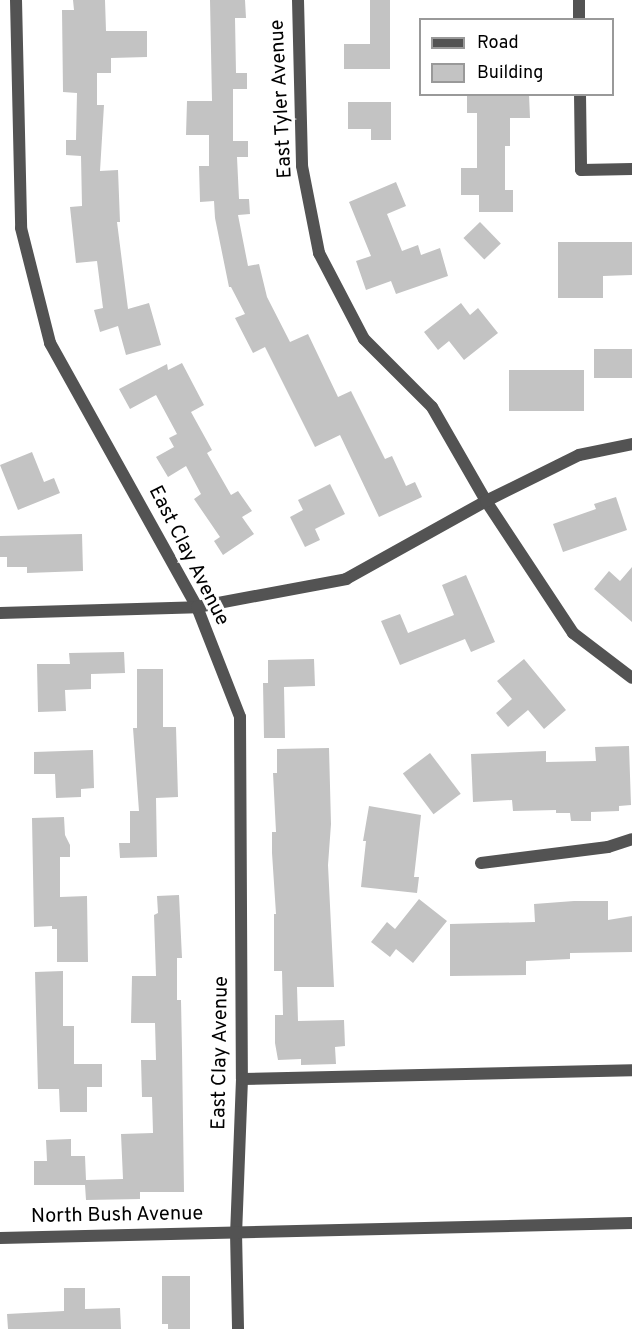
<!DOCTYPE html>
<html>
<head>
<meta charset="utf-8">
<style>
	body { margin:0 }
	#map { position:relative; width:632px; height:1329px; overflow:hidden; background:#fff; font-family:Overpass,sans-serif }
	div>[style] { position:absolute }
	.building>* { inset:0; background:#c3c3c3; transform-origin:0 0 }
	.minor>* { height:12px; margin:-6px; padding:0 6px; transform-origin:6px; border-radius:6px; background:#535353 }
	span { translate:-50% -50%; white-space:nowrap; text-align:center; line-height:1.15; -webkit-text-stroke:6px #fff; paint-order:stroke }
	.street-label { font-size:20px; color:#000 }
	.legend { position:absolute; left:419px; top:18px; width:195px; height:78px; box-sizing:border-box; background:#fff; border:2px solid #999; margin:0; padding:8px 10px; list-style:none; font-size:18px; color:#000 }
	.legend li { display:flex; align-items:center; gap:12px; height:30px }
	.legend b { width:30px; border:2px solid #999 }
</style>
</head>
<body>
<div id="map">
	<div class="building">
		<i style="clip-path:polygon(73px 0,105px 0,106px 31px,147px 31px,147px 57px,111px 58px,111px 73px,97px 73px,97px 105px,104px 105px,100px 171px,118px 170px,120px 222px,117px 222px,128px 309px,149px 303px,161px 345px,126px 355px,118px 326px,100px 332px,94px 310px,103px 308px,97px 261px,76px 263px,70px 207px,82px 206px,81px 156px,66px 155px,66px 140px,76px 140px,77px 93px,63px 92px,62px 10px,74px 10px)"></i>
		<i style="clip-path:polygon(210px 0,245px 0,246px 18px,235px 18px,236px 73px,247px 73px,247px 89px,233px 89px,233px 141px,248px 141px,248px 157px,237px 157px,239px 199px,249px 199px,250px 214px,238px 215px,248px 266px,259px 264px,267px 297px,290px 342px,308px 334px,338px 397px,351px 391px,385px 459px,392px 456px,406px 486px,415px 482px,422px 497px,379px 517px,340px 435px,315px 447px,265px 347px,253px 353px,235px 318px,245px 314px,231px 287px,229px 287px,215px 218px,214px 201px,200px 202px,199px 166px,209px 166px,209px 135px,186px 135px,187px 101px,212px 101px)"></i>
		<i style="clip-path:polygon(370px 0,390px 0,390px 69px,344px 69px,344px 44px,370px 44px)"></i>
		<i style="clip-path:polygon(467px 94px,529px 94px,530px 118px,510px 118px,510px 146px,505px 146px,505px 190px,513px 190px,513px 212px,479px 212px,479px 195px,461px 195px,461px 168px,477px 168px,477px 113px,467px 113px)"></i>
		<i style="clip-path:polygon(348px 102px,391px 102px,391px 140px,371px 140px,371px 129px,348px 129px)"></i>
		<i style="clip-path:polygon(396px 182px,406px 206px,387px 214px,402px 251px,418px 245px,421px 255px,440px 248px,448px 276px,396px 294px,391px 281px,366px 290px,356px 261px,371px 256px,349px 202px)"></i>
		<i style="left:480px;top:222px;width:30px;height:23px;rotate:46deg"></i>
		<i style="clip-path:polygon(558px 242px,632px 242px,632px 275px,603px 276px,603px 298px,558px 298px)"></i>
		<i style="clip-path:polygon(461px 303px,470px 315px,478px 308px,498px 333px,464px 360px,449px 341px,438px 350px,424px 332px)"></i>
		<i style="left:594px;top:349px;width:38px;height:29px"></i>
		<i style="clip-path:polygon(182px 363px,204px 405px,191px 412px,212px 450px,207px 453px,231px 495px,238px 491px,252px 511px,242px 517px,254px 534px,223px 555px,214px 541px,220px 537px,194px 499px,201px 494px,186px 466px,168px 477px,156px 457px,174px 447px,169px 438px,177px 434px,156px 395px,130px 409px,119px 389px,167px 364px,168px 370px)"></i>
		<i style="left:509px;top:370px;width:75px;height:41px"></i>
		<i style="clip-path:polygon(32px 452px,44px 482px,54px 478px,60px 493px,18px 510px,0 465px)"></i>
		<i style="clip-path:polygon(330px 484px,345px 514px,315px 529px,320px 540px,305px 547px,290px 517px,303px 510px,298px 500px)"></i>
		<i style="clip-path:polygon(616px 497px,627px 530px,563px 552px,553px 524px,596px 509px,594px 504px)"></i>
		<i style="clip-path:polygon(82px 534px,83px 571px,27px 573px,27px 567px,7px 567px,7px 557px,0 557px,0 536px)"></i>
		<i style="clip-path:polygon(632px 567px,632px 622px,594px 589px,609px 571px,620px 581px)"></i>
		<i style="clip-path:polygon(466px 575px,495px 642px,471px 652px,465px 639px,400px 665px,381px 621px,400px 614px,408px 633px,454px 615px,442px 585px)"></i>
		<i style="clip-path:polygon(124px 652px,125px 673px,91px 674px,91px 689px,65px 690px,66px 711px,38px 712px,37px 664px,70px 664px,69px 653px)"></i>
		<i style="clip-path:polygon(314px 659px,315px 686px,284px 687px,285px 738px,264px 738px,263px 683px,268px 683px,268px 660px)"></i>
		<i style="clip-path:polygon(524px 659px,566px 710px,544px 729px,528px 710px,508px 727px,496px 713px,512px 699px,497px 681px)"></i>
		<i style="clip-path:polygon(137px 669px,163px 669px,163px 727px,176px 727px,178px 797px,156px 798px,157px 857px,120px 858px,119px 843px,130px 843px,130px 811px,139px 811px,133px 728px,137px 728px)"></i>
		<i style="clip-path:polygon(629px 746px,631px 805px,619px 806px,619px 811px,591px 812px,591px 821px,571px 821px,570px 813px,556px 813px,556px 810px,513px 811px,512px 800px,473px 802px,471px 754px,546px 751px,546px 762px,596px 761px,595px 747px)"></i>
		<i style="clip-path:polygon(329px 748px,331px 824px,328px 865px,334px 987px,297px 987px,298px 1021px,344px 1020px,345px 1046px,335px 1047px,336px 1064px,301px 1065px,301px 1059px,278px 1060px,275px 1043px,275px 1015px,283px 1015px,282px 971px,274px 971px,274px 914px,276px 914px,272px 853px,272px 832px,276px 832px,273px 773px,277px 773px,277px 749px)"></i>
		<i style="clip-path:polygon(93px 750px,94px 788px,81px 789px,81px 797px,56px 798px,55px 774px,34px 774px,34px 752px)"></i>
		<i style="left:430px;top:753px;width:51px;height:34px;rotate:53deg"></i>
		<i style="clip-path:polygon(369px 806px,421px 815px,414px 877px,419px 877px,417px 893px,361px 887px,366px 841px,363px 841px)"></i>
		<i style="clip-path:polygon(64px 817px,65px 835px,70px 845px,70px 857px,60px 857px,60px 897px,87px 896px,88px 962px,57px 962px,57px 929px,52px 929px,52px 926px,34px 927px,32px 818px)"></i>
		<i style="clip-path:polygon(179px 895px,182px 958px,177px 958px,177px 1000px,181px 1000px,182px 1050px,184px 1192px,140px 1192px,140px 1199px,86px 1200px,85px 1185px,34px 1185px,34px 1161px,47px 1161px,46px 1140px,71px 1139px,71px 1156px,85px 1156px,86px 1180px,123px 1179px,121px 1134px,153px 1133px,152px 1097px,142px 1097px,141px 1060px,156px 1060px,155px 1023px,131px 1023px,132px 976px,156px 976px,154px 915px,158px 913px,157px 896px)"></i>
		<i style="clip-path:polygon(419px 899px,447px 921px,413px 963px,396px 949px,390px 957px,371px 942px,387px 922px,395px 929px)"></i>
		<i style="clip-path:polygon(574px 901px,608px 901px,608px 920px,632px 916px,632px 952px,570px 953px,570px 959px,526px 961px,526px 975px,450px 976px,450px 924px,535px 922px,534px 904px)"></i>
		<i style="clip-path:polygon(63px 971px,63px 1026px,74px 1026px,74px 1064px,102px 1064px,102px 1087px,87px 1087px,87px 1112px,60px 1112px,59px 1089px,38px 1089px,35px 972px)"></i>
		<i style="clip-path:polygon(162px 1276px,190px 1276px,190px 1329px,168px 1329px,168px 1324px,162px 1324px)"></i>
		<i style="clip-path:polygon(64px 1288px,85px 1288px,85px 1309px,120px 1308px,121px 1329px,8px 1329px,7px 1314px,64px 1311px)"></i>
	</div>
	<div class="minor">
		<i style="left:16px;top:0;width:228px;rotate:88.7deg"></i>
		<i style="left:21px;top:228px;width:119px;rotate:75.8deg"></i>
		<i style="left:50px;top:343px;width:302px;rotate:60.9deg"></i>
		<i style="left:197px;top:607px;width:118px;rotate:68.6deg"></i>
		<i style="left:240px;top:717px;width:362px;rotate:89.7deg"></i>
		<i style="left:242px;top:1079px;width:153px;rotate:92.2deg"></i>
		<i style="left:236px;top:1232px;width:97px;rotate:88.8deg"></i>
		<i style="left:298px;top:0;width:166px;rotate:88.6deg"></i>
		<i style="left:302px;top:166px;width:89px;rotate:78.9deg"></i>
		<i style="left:319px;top:253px;width:97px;rotate:62.4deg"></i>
		<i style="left:364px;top:339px;width:96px;rotate:45deg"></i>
		<i style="left:432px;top:407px;width:108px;rotate:60.1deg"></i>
		<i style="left:486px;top:501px;width:158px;rotate:56.6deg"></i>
		<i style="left:573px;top:633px;width:74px;rotate:37.3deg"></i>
		<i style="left:579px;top:0;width:20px;rotate:90deg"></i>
		<i style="left:580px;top:94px;width:76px;rotate:89.2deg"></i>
		<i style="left:581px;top:170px;width:51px;rotate:-1.1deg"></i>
		<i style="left:0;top:613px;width:197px;rotate:-1.7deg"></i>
		<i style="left:197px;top:607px;width:152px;rotate:-10.6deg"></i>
		<i style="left:346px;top:579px;width:160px;rotate:-29.1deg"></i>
		<i style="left:486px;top:501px;width:104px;rotate:-26.3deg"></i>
		<i style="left:579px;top:455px;width:54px;rotate:-11.7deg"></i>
		<i style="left:481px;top:863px;width:128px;rotate:-7.2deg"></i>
		<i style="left:608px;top:847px;width:25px;rotate:-18deg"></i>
		<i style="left:242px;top:1079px;width:390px;rotate:-1.3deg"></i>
		<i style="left:0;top:1238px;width:632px;rotate:-1.36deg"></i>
	</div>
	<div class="street-label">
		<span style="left:282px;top:99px;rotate:-93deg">East Tyler Avenue</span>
		<span style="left:188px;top:556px;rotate:63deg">East Clay Avenue</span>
		<span style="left:221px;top:1053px;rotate:-89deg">East Clay Avenue</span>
		<span style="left:117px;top:1216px;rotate:-1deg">North Bush Avenue</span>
	</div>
	<ul class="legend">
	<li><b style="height:8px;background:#535353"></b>Road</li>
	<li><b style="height:16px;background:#c3c3c3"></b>Building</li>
	</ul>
</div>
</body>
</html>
